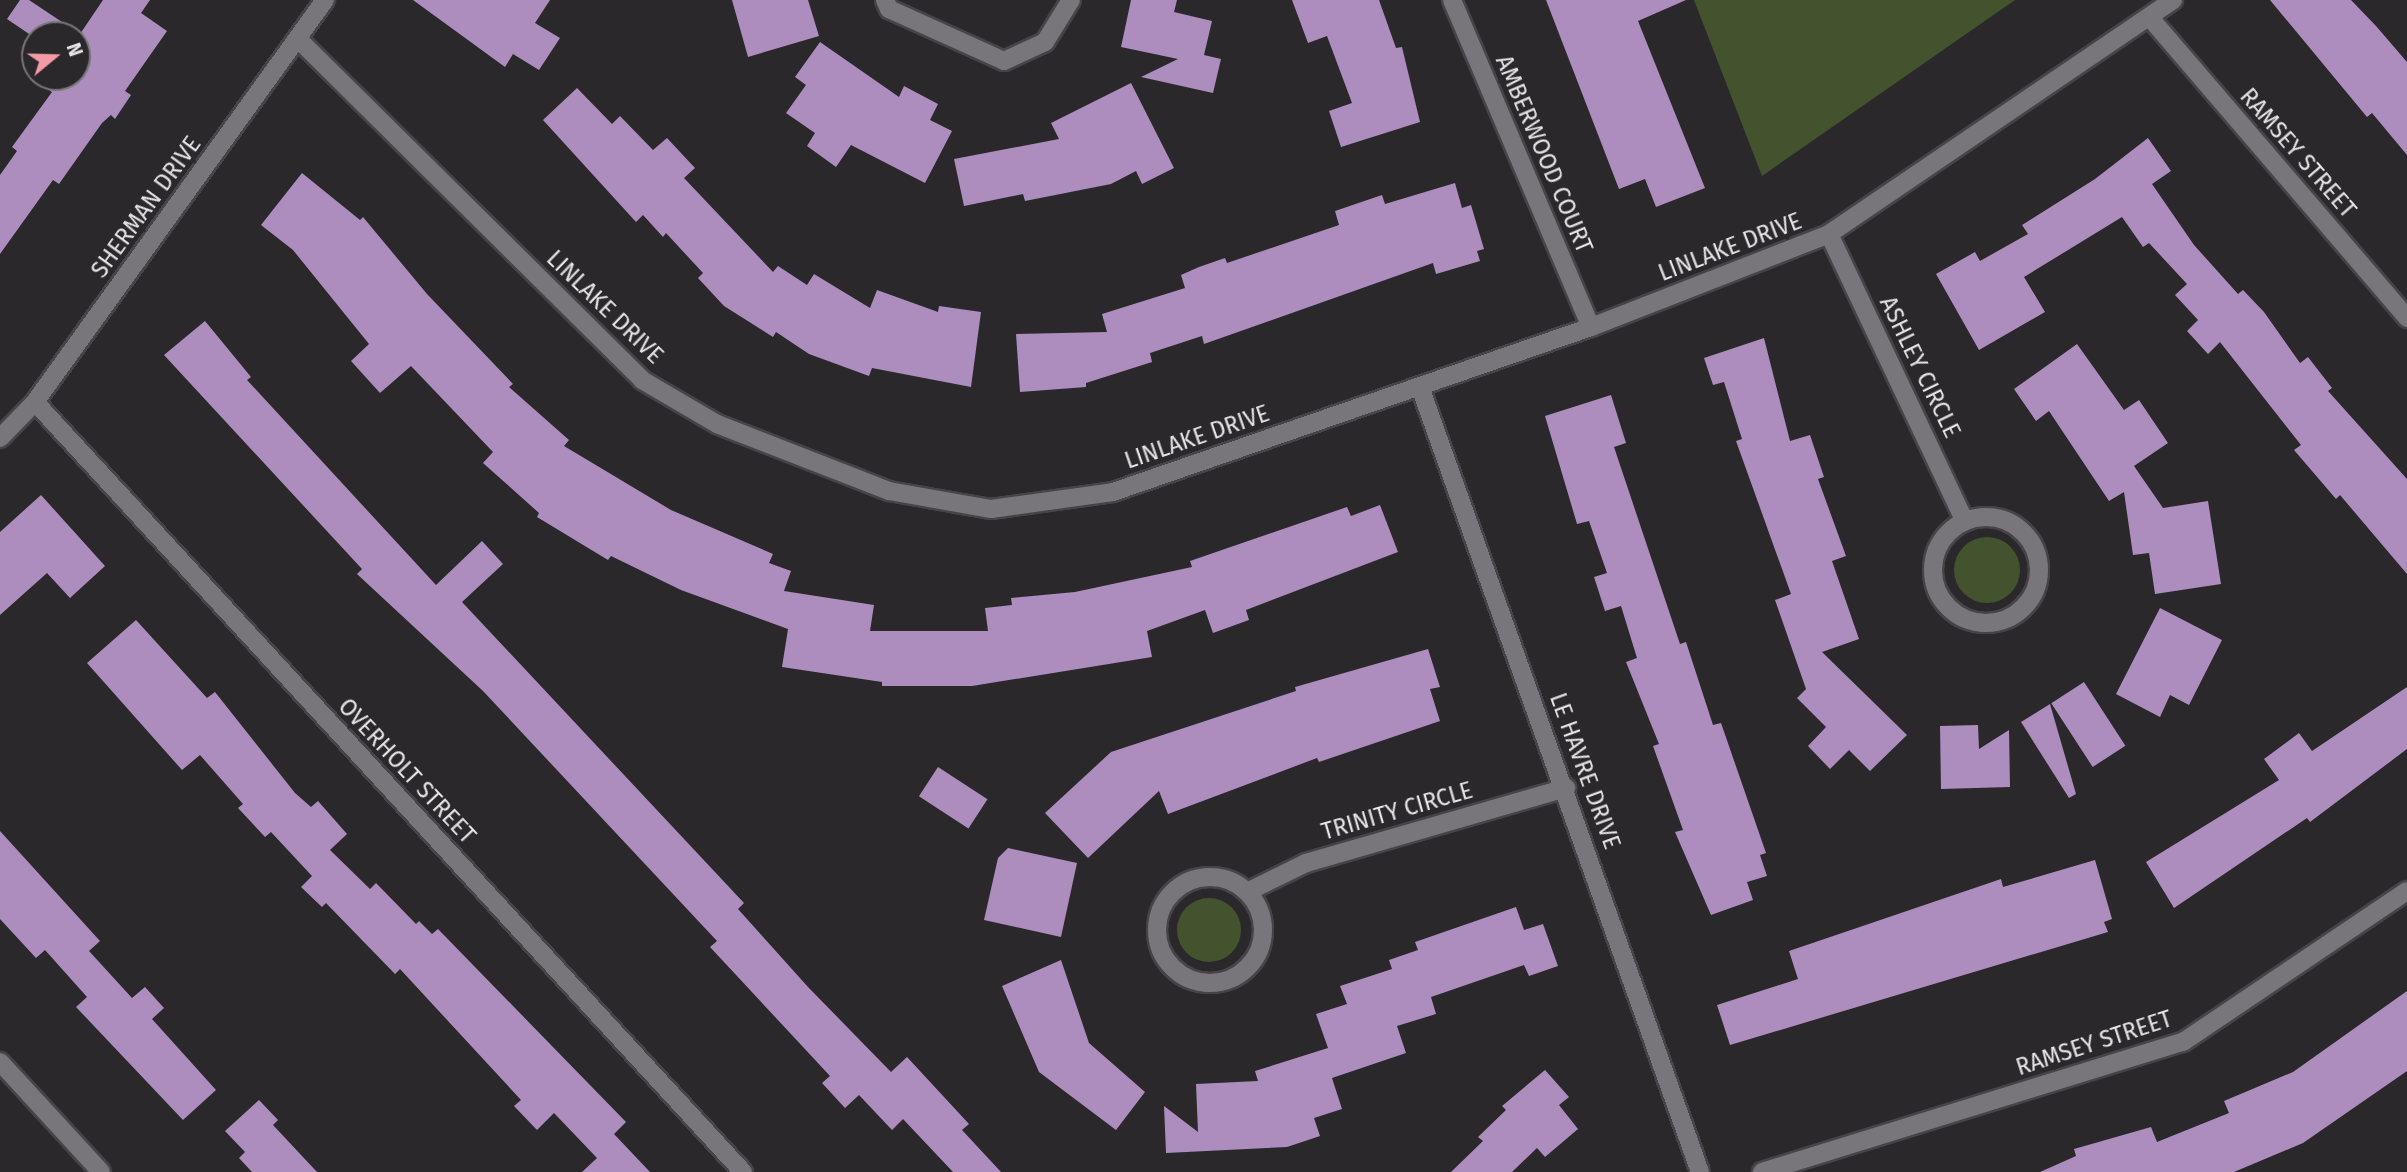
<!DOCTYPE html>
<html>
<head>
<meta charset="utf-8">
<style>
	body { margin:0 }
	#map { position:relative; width:2407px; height:1172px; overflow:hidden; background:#2b282c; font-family:"Fira Sans",sans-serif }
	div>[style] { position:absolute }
	.green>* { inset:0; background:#43532d }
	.round { border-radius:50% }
	.building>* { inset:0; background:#ac8dbe; transform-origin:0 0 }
	.roads { filter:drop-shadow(2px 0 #464448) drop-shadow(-2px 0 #464448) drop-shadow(0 2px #464448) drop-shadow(0 -2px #464448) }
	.minor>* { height:18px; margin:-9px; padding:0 9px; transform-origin:9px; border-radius:9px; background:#79767b }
	.minor>.ring { margin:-9px; padding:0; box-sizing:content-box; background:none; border:18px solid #79767b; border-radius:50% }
	span { translate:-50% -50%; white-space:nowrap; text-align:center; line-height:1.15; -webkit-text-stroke:7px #2b282c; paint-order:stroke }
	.street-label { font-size:23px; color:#e7e5e8 }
	.north { position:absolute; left:21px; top:21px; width:70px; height:70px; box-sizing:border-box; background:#2b282c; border:2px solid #767477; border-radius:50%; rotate:71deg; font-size:19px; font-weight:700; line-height:28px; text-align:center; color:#e7e5e8 }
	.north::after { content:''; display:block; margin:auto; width:24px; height:32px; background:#f39aa7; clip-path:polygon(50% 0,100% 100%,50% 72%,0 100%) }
</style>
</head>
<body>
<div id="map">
	<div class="green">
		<i style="clip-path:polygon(1694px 0,2015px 0,1762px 176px)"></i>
		<i class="round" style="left:1954px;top:537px;width:66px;height:66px"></i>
		<i class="round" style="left:1177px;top:898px;width:64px;height:64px"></i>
	</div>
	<div class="building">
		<i style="clip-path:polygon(20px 0,29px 0,80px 34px,103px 0,150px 0,141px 13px,167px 31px,125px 91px,131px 95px,115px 119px,111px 115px,102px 123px,59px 184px,53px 180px,0 254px,0 175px,17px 151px,12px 147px,52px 92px,37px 82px,77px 77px,77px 35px,35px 38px,7px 19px)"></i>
		<i style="clip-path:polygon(413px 0,550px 0,535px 23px,560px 38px,539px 70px,513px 54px,505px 67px)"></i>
		<i style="clip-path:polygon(732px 0,808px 0,819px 36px,748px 57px)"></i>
		<i style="clip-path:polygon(1131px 0,1177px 0,1174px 12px,1212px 21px,1204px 55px,1221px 59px,1213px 93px,1141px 77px,1178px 59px,1121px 47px)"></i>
		<i style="clip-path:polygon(1292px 0,1379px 0,1396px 48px,1402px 47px,1420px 122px,1341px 147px,1329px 111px,1352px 103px,1327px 36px,1308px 43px)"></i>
		<i style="clip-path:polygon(1546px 0,1686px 0,1638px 21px,1705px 188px,1656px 207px,1645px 179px,1619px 189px)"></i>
		<i style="clip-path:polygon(2270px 0,2351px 0,2376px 26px,2407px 62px,2407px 155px,2372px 113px,2367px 117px)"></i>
		<i style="clip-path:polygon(820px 42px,899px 97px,904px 86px,938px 104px,930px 120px,952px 131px,925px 183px,851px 145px,836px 167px,807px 146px,815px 133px,786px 113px,806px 85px,795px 77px)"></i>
		<i style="clip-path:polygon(1131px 83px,1174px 168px,1142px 184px,1136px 171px,1111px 184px,1025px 201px,1023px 194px,964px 206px,954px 159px,1059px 139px,1051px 123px)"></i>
		<i style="clip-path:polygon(577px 88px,612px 124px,620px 116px,653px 150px,667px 138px,695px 168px,684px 178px,773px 272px,778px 266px,807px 285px,814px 274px,870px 308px,877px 290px,938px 312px,939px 306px,981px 312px,971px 387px,872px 368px,869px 376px,809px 354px,776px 332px,773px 337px,724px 306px,698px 278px,703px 273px,666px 233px,663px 237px,643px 215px,636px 222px,543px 120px)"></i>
		<i style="clip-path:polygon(2148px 138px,2171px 171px,2152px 184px,2194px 245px,2238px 294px,2243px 290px,2264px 312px,2300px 363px,2308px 357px,2332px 388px,2328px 391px,2407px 479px,2407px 574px,2340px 495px,2336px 499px,2294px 450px,2301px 445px,2220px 342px,2208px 354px,2187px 331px,2198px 320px,2175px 295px,2187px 284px,2149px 243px,2143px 247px,2122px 217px,2024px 277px,2045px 312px,1979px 350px,1936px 274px,1975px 252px,1980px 261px,2028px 234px,2022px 225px,2095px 179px)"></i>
		<i style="clip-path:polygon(302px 173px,360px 220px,363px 217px,427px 294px,513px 384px,509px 387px,569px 440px,564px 446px,671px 510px,773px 554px,769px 563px,791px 571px,784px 591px,874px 605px,870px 631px,988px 631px,985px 608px,1012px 605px,1011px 598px,1075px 592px,1192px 567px,1190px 561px,1347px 507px,1351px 516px,1380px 505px,1398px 552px,1246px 610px,1249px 620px,1213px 633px,1205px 610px,1147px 631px,1152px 657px,972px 686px,882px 686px,882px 682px,782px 667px,788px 629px,681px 590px,611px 556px,608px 560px,537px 517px,539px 513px,483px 463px,493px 452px,411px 366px,380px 393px,351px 361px,369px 344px,293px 250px,261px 225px)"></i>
		<i style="clip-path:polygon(1455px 183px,1462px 208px,1471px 205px,1484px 249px,1477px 251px,1480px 261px,1436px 274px,1433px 263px,1204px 344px,1202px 336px,1150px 353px,1152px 362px,1086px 383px,1086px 387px,1020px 392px,1016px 334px,1107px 332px,1102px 314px,1185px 288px,1181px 275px,1199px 267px,1225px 258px,1227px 263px,1339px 225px,1335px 211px,1382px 195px,1385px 204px)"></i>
		<i style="clip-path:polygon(205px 321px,251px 377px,247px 380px,436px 585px,482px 541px,503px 564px,462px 602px,744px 903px,738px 909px,808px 987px,891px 1072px,907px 1057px,969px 1124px,962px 1130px,1001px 1172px,953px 1172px,903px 1119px,892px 1130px,859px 1095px,845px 1108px,822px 1083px,830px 1076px,710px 947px,717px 941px,483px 691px,357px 574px,362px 569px,164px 355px)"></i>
		<i style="clip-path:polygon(1764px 338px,1790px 441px,1810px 435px,1824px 477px,1818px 479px,1846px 556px,1832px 561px,1859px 639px,1822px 652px,1907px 735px,1870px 771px,1849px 750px,1830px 769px,1808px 746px,1826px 727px,1797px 698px,1806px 689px,1775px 600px,1791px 594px,1736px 441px,1742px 439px,1724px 382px,1713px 385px,1704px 358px)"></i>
		<i style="clip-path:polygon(2077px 344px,2124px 410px,2139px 400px,2168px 443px,2134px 466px,2163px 508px,2208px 501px,2221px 584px,2155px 594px,2149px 553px,2133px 555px,2124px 492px,2109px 501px,2049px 411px,2036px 421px,2014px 389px)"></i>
		<i style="clip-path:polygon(1611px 395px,1626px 443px,1614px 447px,1680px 644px,1686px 642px,1713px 725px,1721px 723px,1766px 853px,1760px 855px,1767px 876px,1747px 882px,1753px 900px,1711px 915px,1675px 832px,1683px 830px,1653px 746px,1659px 744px,1626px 662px,1637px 658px,1621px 606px,1605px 611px,1594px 577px,1607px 573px,1589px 521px,1577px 524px,1545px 416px)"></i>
		<i style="clip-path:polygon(41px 495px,105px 566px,70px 598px,47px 573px,0 615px,0 532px)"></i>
		<i style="clip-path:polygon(2160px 608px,2222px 640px,2189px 705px,2170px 695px,2160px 717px,2116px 694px)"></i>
		<i style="clip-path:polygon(136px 620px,207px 698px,215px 692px,295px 793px,311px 807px,318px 801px,347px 834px,330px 850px,370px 889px,376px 883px,416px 924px,419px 921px,432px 934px,438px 929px,626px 1122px,614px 1134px,650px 1172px,582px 1172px,597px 1158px,554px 1113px,537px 1130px,514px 1106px,521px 1100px,400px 969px,395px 974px,326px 903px,322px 907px,301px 887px,312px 876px,271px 832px,265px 837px,238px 808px,243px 804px,200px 755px,182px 770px,87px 663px)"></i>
		<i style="clip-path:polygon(1428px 649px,1440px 687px,1430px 689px,1440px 721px,1319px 762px,1317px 758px,1168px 814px,1159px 791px,1088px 858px,1045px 813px,1111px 752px,1296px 691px,1295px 687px)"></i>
		<i style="left:2084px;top:682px;width:76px;height:39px;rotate:57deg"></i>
		<i style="clip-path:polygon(2407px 687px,2407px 749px,2310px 822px,2307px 818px,2174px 908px,2146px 862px,2279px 780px,2264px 759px,2299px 733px,2312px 751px)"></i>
		<i style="clip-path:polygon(2050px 704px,2076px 794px,2069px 798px,2021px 722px)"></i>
		<i style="clip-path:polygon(1978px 725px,1979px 749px,2009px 730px,2010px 787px,1941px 789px,1940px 726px)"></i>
		<i style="left:938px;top:767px;width:59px;height:35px;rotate:33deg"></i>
		<i style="clip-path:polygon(0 831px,100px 941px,89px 951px,132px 998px,145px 987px,164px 1008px,152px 1019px,216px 1090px,183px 1120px,76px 1007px,87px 997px,45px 950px,36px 958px,0 919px)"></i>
		<i style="clip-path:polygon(1008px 848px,1077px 863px,1061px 937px,984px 920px,998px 858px)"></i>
		<i style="clip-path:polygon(2095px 860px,2112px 919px,2104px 922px,2108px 932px,1730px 1045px,1717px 1005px,1798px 979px,1789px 951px,2001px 879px,2003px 887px)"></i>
		<i style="clip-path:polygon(1516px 907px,1524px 930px,1543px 924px,1558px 966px,1529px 976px,1524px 965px,1431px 997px,1436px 1014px,1397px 1026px,1406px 1053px,1332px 1078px,1342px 1109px,1314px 1118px,1320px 1136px,1287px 1147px,1166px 1153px,1164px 1106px,1198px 1132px,1196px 1084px,1258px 1081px,1255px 1071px,1328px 1048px,1316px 1014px,1347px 1004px,1340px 986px,1392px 969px,1389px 960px,1418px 950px,1415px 942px)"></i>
		<i style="clip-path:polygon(1061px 960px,1089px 1043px,1145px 1092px,1116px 1130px,1039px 1072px,1002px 986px)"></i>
		<i style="clip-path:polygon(2407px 991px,2407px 1071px,2303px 1143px,2234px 1172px,2040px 1172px,2076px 1156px,2074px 1149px,2151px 1127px,2157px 1142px,2229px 1113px,2224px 1101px,2293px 1072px)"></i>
		<i style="clip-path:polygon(1545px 1070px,1569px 1097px,1559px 1105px,1578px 1129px,1545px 1157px,1537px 1148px,1512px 1172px,1451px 1172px,1483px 1141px,1478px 1137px,1506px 1110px,1502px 1106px)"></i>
		<i style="clip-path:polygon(259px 1100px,278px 1120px,273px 1125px,317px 1172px,252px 1172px,239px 1158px,245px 1152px,225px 1131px)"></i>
	</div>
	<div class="roads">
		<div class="minor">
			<i style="left:885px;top:0;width:10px;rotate:66deg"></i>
			<i style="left:889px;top:9px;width:126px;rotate:24.3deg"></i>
			<i style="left:1004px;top:61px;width:45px;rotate:-24.9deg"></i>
			<i style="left:1045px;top:42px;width:49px;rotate:-58.2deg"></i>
			<i style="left:1452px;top:0;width:355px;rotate:67deg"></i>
			<i style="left:2151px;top:19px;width:394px;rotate:49.4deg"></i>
			<i style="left:298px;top:39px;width:484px;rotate:44.7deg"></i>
			<i style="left:642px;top:380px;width:87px;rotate:30.4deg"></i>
			<i style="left:717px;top:424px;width:185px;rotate:21.3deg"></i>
			<i style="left:889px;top:491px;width:104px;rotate:10deg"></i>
			<i style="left:991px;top:509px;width:123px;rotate:-7.9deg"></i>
			<i style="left:1113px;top:492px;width:506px;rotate:-19.04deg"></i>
			<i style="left:1591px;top:327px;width:256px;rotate:-21.3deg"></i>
			<i style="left:1829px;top:234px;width:416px;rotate:-34.2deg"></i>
			<i style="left:1829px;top:234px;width:318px;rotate:64.7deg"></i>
			<i style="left:1420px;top:387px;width:833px;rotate:70.37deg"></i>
			<i style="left:35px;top:402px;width:1046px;rotate:47.4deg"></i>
			<i style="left:0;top:438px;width:50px;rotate:-45.8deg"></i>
			<i style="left:35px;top:402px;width:496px;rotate:-54.2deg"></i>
			<i class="ring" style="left:1933px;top:517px;width:88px;height:88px"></i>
			<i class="ring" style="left:1157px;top:877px;width:88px;height:88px"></i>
			<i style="left:1247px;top:892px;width:66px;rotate:-26.2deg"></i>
			<i style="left:1306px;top:863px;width:271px;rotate:-16.1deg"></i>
			<i style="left:0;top:1062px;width:149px;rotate:47.4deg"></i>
			<i style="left:1762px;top:1172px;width:441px;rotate:-17.2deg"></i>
			<i style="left:2183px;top:1042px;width:270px;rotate:-34deg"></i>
		</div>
	</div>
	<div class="street-label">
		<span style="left:2298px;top:153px;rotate:49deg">RAMSEY STREET</span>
		<span style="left:1544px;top:154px;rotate:67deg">AMBERWOOD COURT</span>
		<span style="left:146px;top:207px;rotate:-54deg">SHERMAN DRIVE</span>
		<span style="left:1730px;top:247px;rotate:-21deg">LINLAKE DRIVE</span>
		<span style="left:605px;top:307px;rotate:44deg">LINLAKE DRIVE</span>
		<span style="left:1920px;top:367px;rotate:64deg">ASHLEY CIRCLE</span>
		<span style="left:1197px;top:437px;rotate:-19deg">LINLAKE DRIVE</span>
		<span style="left:407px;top:771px;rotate:47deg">OVERHOLT STREET</span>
		<span style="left:1585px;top:771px;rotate:70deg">LE HAVRE DRIVE</span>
		<span style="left:1397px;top:811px;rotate:-16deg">TRINITY CIRCLE</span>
		<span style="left:2094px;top:1043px;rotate:-18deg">RAMSEY STREET</span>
	</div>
	<div class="north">N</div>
</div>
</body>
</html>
